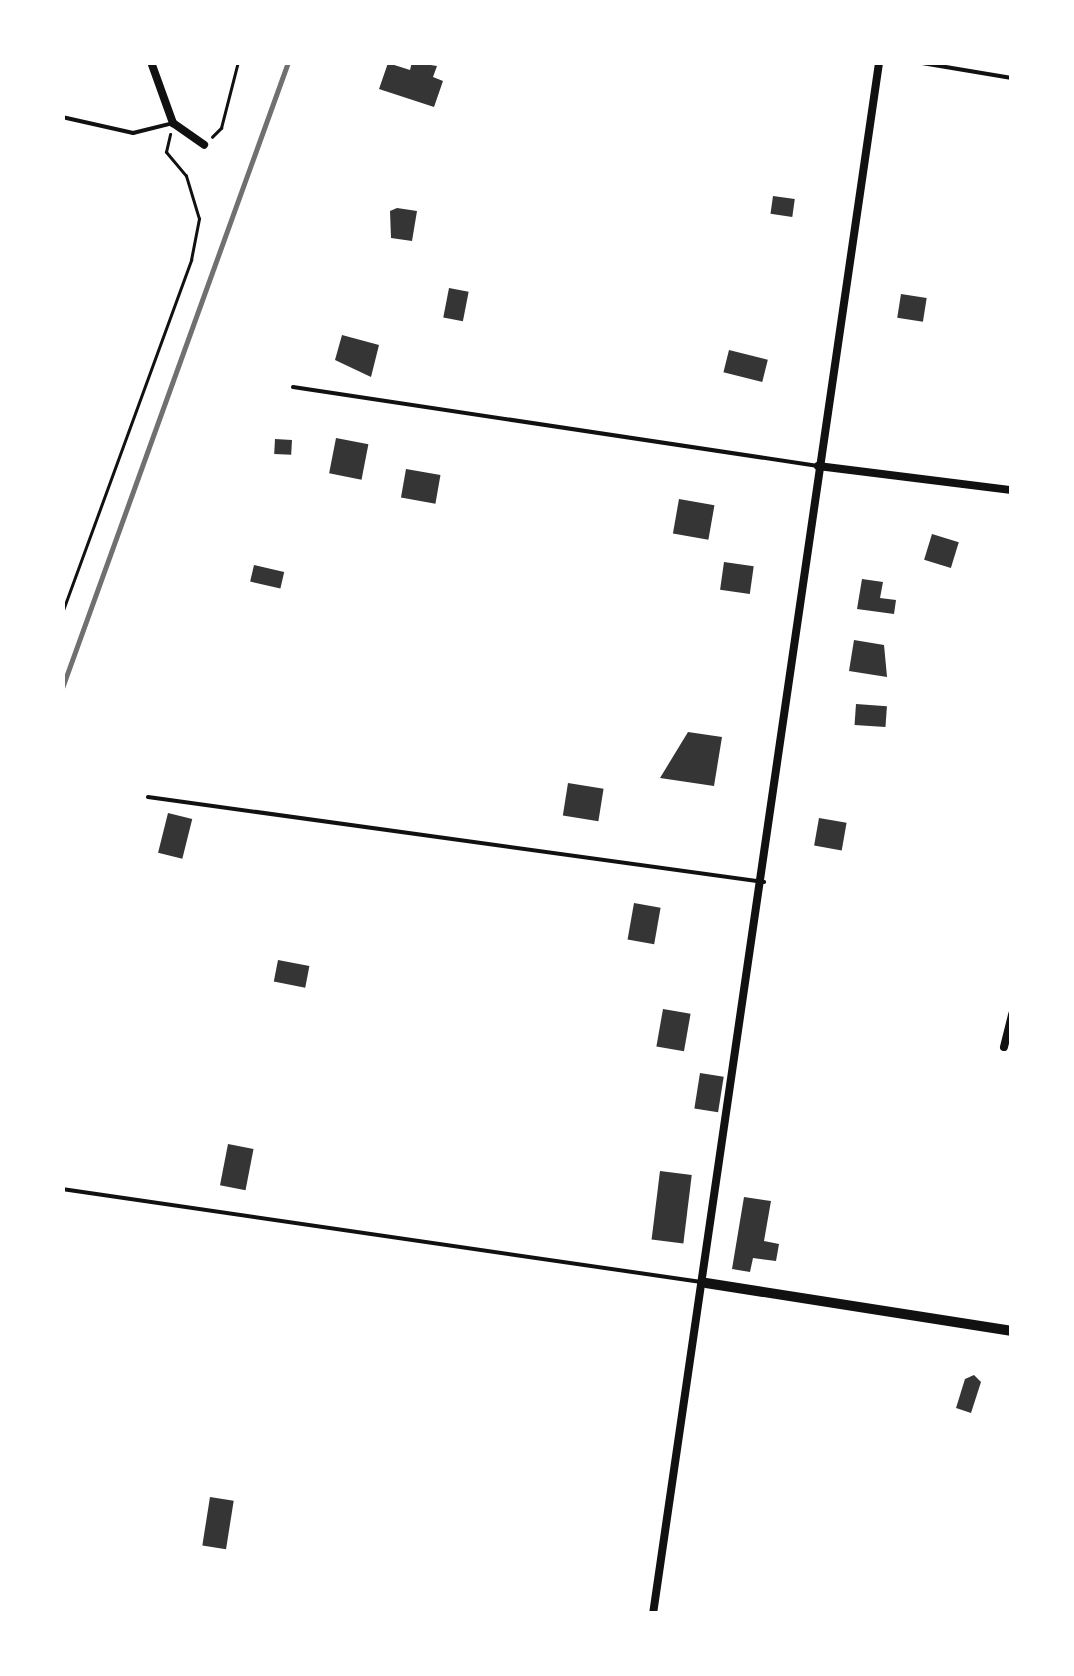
<!DOCTYPE html>
<html>
<head>
<meta charset="utf-8">
<style>
	body { margin:0 }
	#map { position:relative; width:1074px; height:1676px; overflow:hidden; background:#fff; font-family:"IBM Plex Sans",sans-serif }
	div>[style] { position:absolute }
	.building>* { inset:0; background:#353535; transform-origin:0 0 }
	.path>* { height:2.5px; margin:-1.25px; padding:0 1.25px; transform-origin:1.25px; border-radius:1.25px; background:#111 }
	.service>* { height:4px; margin:-2px; padding:0 2px; transform-origin:2px; border-radius:2px; background:#111 }
	.minor>* { height:8px; margin:-4px; padding:0 4px; transform-origin:4px; border-radius:4px; background:#111 }
	.tertiary>* { height:10px; margin:-5px; padding:0 5px; transform-origin:5px; border-radius:5px; background:#111 }
	.rail>* { height:5px; margin:-2.5px; padding:0 2.5px; transform-origin:2.5px; border-radius:2.5px; background:#707070 }
	span { translate:-50% -50%; white-space:nowrap; text-align:center; line-height:1.15; -webkit-text-stroke:9px #fff; paint-order:stroke }
	.frame { position:absolute; inset:0; border:65px solid #fff; pointer-events:none }
</style>
</head>
<body>
<div id="map">
	<div class="building">
		<i style="clip-path:polygon(412px 62px,437px 66px,433px 77px,443px 81px,434px 107px,379px 89px,388px 63px,410px 70px)"></i>
		<i style="left:773px;top:196px;width:22px;height:18px;rotate:8deg"></i>
		<i style="clip-path:polygon(397px 208px,417px 211px,412px 241px,391px 238px,390px 211px)"></i>
		<i style="left:449px;top:288px;width:20px;height:30px;rotate:11deg"></i>
		<i style="left:901px;top:294px;width:26px;height:24px;rotate:9deg"></i>
		<i style="clip-path:polygon(342px 335px,379px 345px,371px 377px,335px 360px)"></i>
		<i style="left:729px;top:350px;width:40px;height:23px;rotate:14deg"></i>
		<i style="left:336px;top:438px;width:33px;height:36px;rotate:11deg"></i>
		<i style="left:275px;top:439px;width:17px;height:15px;rotate:3deg"></i>
		<i style="left:406px;top:469px;width:35px;height:29px;rotate:10deg"></i>
		<i style="left:679px;top:499px;width:36px;height:35px;rotate:10deg"></i>
		<i style="left:932px;top:534px;width:28px;height:27px;rotate:17deg"></i>
		<i style="left:724px;top:562px;width:30px;height:28px;rotate:8deg"></i>
		<i style="left:254px;top:565px;width:31px;height:17px;rotate:13deg"></i>
		<i style="clip-path:polygon(862px 579px,883px 582px,880px 598px,896px 600px,894px 614px,857px 609px)"></i>
		<i style="clip-path:polygon(854px 640px,884px 645px,887px 677px,849px 671px)"></i>
		<i style="left:856px;top:704px;width:31px;height:21px;rotate:4deg"></i>
		<i style="clip-path:polygon(688px 732px,722px 737px,714px 786px,660px 778px)"></i>
		<i style="left:568px;top:783px;width:36px;height:33px;rotate:9deg"></i>
		<i style="left:168px;top:813px;width:25px;height:41px;rotate:14deg"></i>
		<i style="left:819px;top:818px;width:28px;height:28px;rotate:10deg"></i>
		<i style="left:634px;top:903px;width:27px;height:37px;rotate:10deg"></i>
		<i style="left:278px;top:960px;width:32px;height:22px;rotate:11deg"></i>
		<i style="left:663px;top:1009px;width:28px;height:38px;rotate:10deg"></i>
		<i style="left:700px;top:1073px;width:24px;height:36px;rotate:9deg"></i>
		<i style="left:228px;top:1144px;width:26px;height:42px;rotate:11deg"></i>
		<i style="left:660px;top:1171px;width:32px;height:69px;rotate:7deg"></i>
		<i style="clip-path:polygon(744px 1197px,771px 1201px,764px 1241px,779px 1244px,776px 1261px,753px 1258px,750px 1272px,732px 1269px)"></i>
		<i style="clip-path:polygon(974px 1375px,981px 1382px,971px 1413px,956px 1408px,965px 1379px)"></i>
		<i style="left:210px;top:1497px;width:24px;height:49px;rotate:9deg"></i>
	</div>
	<div class="path">
		<i style="left:212px;top:137px;width:13px;rotate:-45deg"></i>
		<i style="left:221px;top:128px;width:68px;rotate:-75.6deg"></i>
		<i style="left:62px;top:613px;width:376px;rotate:-69.9deg"></i>
		<i style="left:191px;top:260px;width:42px;rotate:-79deg"></i>
		<i style="left:199px;top:219px;width:45px;rotate:-106.8deg"></i>
		<i style="left:186px;top:176px;width:31px;rotate:-130deg"></i>
		<i style="left:166px;top:152px;width:18px;rotate:-77deg"></i>
	</div>
	<div class="service">
		<i style="left:916px;top:62px;width:97px;rotate:9.5deg"></i>
		<i style="left:62px;top:117px;width:73px;rotate:12.7deg"></i>
		<i style="left:133px;top:133px;width:41px;rotate:-14deg"></i>
		<i style="left:293px;top:387px;width:531px;rotate:8.56deg"></i>
		<i style="left:148px;top:797px;width:622px;rotate:7.86deg"></i>
		<i style="left:62px;top:1189px;width:646px;rotate:8.28deg"></i>
	</div>
	<div class="minor">
		<i style="left:151px;top:62px;width:65px;rotate:70.2deg"></i>
		<i style="left:173px;top:123px;width:38px;rotate:35deg"></i>
		<i style="left:818px;top:466px;width:195px;rotate:7.1deg"></i>
		<i style="left:1004px;top:1047px;width:34px;rotate:-76deg"></i>
		<i style="left:653px;top:1614px;width:1568px;rotate:-81.71deg"></i>
	</div>
	<div class="tertiary">
		<i style="left:706px;top:1283px;width:310px;rotate:8.9deg"></i>
	</div>
	<div class="rail">
		<i style="left:62px;top:688px;width:666px;rotate:-70.15deg"></i>
	</div>
	<div class="frame"></div>
</div>
</body>
</html>
